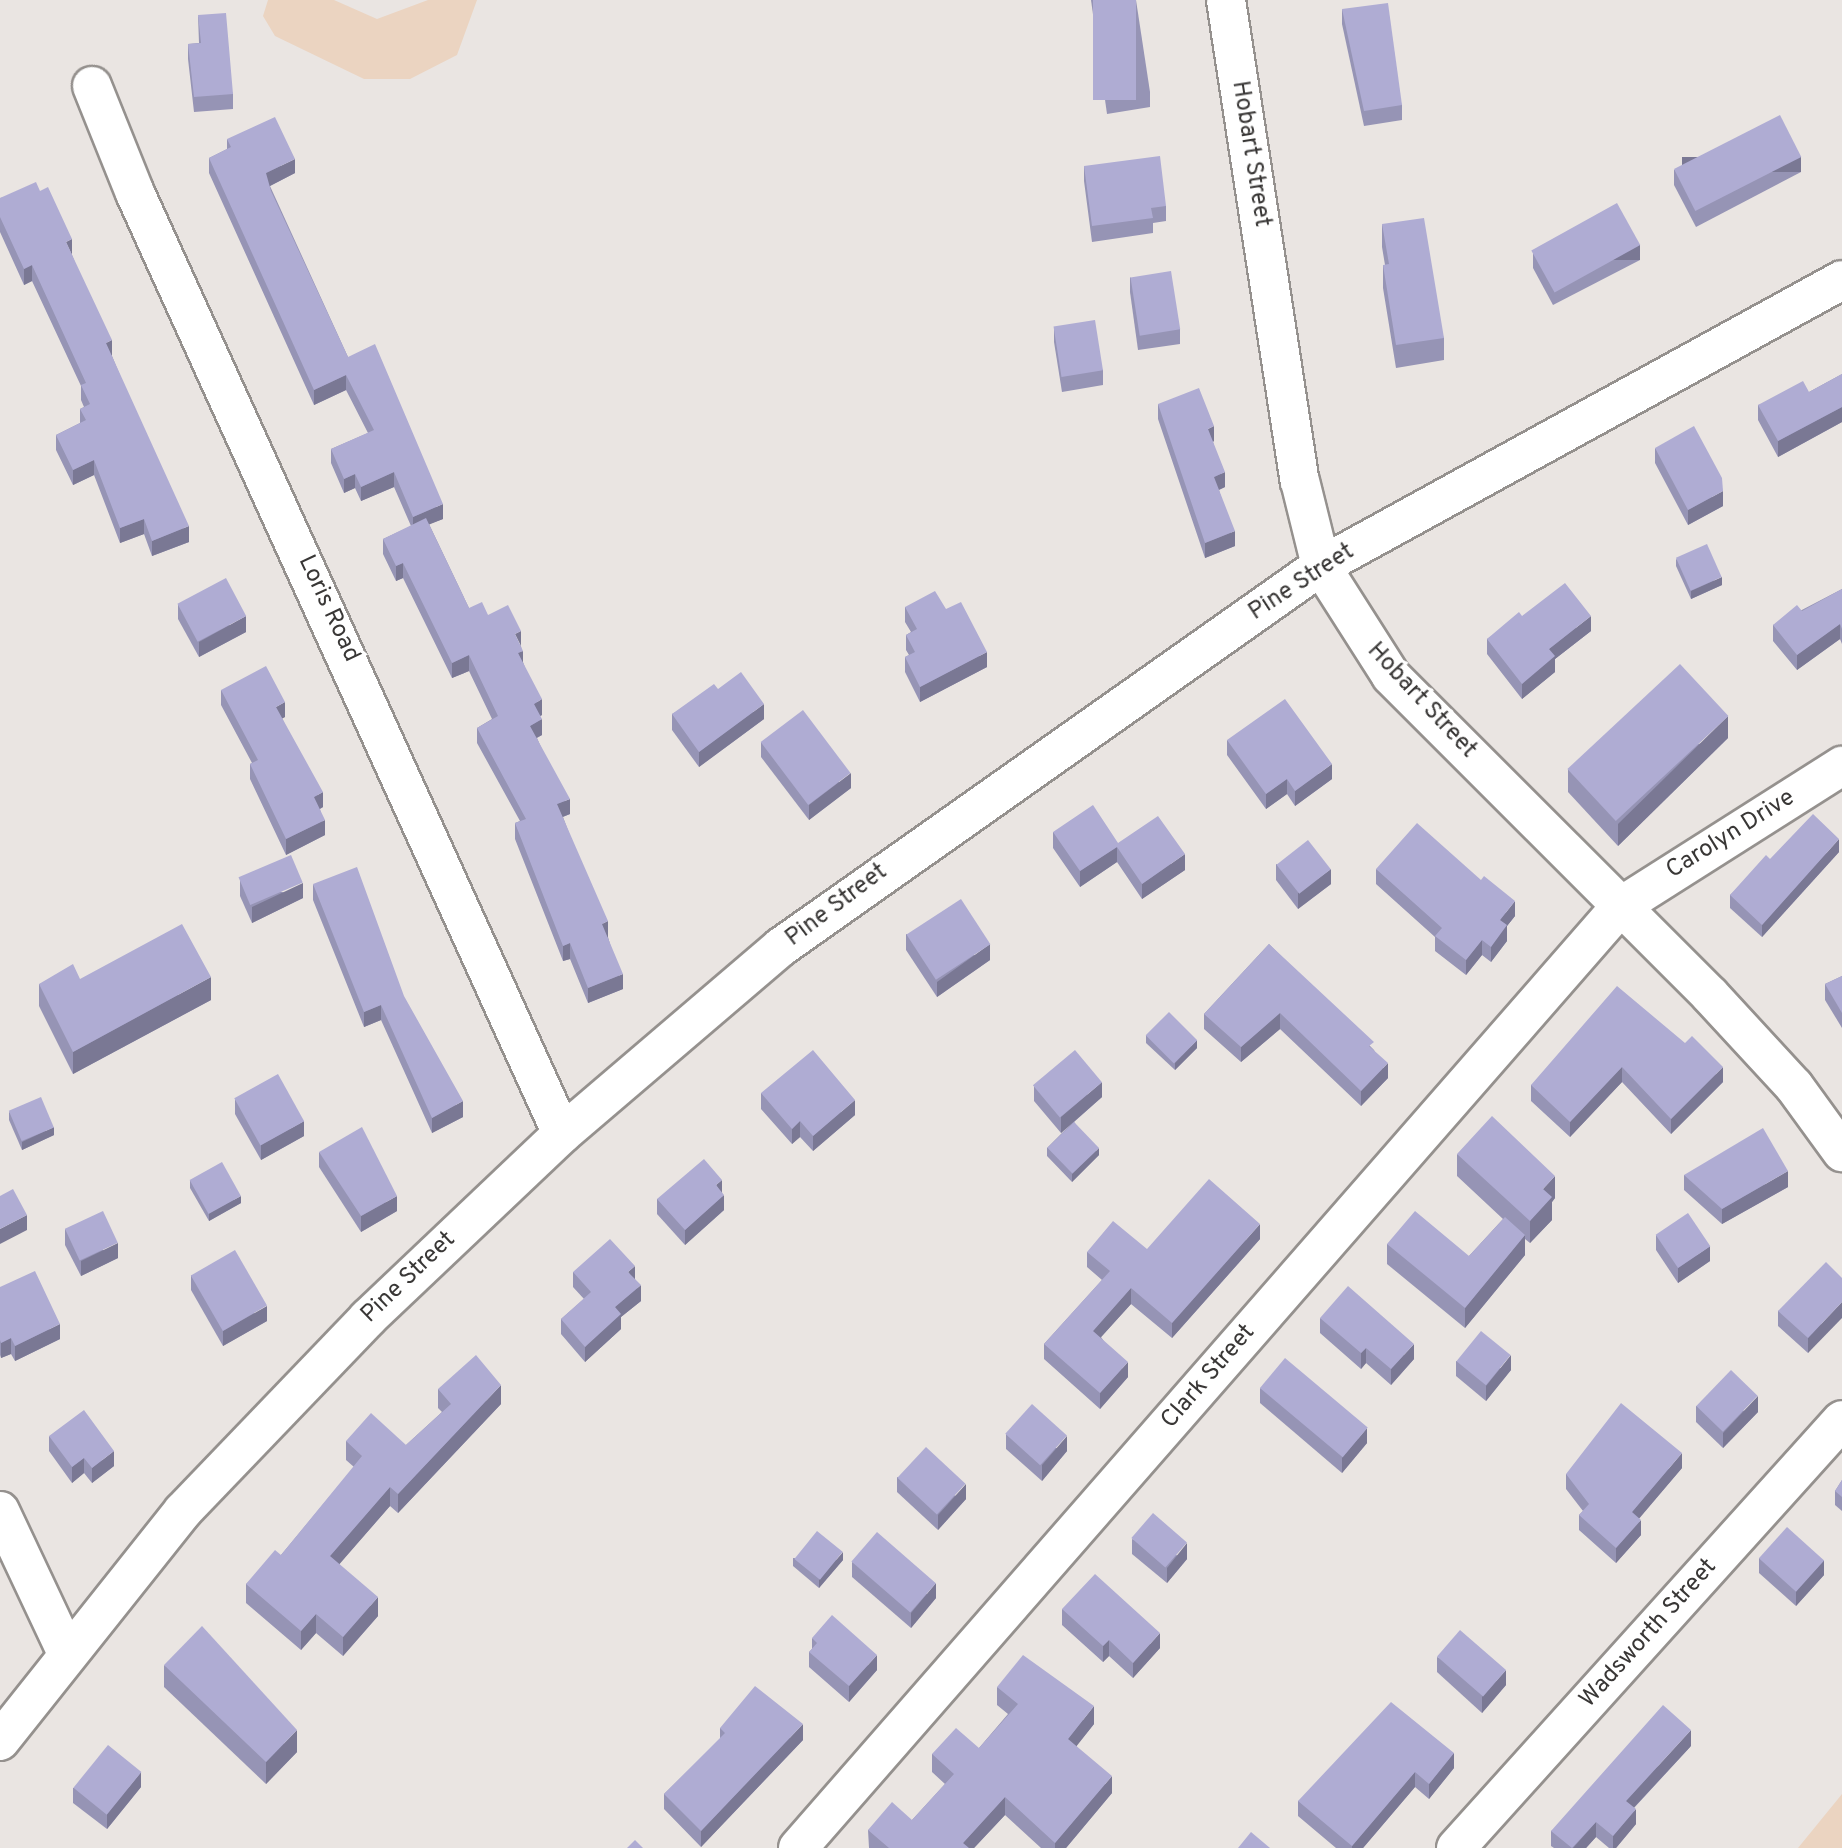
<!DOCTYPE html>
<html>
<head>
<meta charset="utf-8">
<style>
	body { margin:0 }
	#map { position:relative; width:1842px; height:1848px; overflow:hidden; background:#eae5e2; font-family:Overpass,sans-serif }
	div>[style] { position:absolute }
	.green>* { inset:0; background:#ebd4c1 }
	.roads { filter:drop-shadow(2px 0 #95918e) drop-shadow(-2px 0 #95918e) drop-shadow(0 2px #95918e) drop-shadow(0 -2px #95918e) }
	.street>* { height:38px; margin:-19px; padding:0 19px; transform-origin:19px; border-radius:19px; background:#fff }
	.secondary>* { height:38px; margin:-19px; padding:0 19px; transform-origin:19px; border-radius:19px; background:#fff }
	.wall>* { inset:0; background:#9694b5 }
	.shaded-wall>* { inset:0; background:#7a7894; transform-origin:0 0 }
	.building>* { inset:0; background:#afacd3; transform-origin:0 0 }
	span { translate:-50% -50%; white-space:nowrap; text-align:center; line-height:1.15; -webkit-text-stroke:6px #fff; paint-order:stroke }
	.street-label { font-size:24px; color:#393736 }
</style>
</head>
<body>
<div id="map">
	<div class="green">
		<i style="clip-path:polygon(268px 0,334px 0,377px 19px,428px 0,477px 0,457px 55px,410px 79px,364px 79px,275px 36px,263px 16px)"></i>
		<i style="clip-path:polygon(1842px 1794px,1842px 1848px,1798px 1848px)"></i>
	</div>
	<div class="roads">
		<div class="street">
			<i style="left:92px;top:86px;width:115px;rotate:68.1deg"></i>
			<i style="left:135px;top:193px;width:1033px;rotate:65.59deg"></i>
			<i style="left:0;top:1511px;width:155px;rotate:64.8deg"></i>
			<i style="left:798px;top:1848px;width:1251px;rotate:-48.86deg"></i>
			<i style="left:1621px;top:906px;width:262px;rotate:-32.4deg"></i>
			<i style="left:1456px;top:1848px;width:576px;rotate:-47.95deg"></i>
		</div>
		<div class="secondary">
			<i style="left:1226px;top:0;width:487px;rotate:81.3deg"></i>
			<i style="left:1300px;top:481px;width:88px;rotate:76.1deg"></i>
			<i style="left:1321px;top:566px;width:130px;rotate:57.5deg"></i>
			<i style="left:1391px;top:676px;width:450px;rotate:45deg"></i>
			<i style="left:1709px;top:994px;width:125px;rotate:47.3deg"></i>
			<i style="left:1794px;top:1086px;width:82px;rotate:54deg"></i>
			<i style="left:0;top:1741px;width:294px;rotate:-51.5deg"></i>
			<i style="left:183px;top:1511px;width:267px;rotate:-46.2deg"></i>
			<i style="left:368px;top:1318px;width:267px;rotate:-43.5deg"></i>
			<i style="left:562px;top:1134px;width:288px;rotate:-40.5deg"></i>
			<i style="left:781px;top:947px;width:661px;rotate:-35.21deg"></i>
			<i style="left:1321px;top:566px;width:594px;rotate:-28.76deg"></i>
		</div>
	</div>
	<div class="wall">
		<i style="clip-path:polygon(1091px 0,1136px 0,1150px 92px,1150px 107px,1107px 114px)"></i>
		<i style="clip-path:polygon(1342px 9px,1402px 105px,1402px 120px,1364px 126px,1342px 24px)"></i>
		<i style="clip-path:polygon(198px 15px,233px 94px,233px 109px,194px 112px,188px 59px,188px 44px,199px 43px)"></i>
		<i style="clip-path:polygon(227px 139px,295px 173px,270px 186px,348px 357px,443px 519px,429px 524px,469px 608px,488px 615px,521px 646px,523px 662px,542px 715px,540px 716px,542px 735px,537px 738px,570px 814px,563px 817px,608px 937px,623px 989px,588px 1003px,570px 959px,563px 961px,515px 839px,515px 823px,520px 821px,477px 743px,477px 728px,492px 719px,469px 671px,452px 678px,403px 578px,396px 581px,383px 554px,383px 539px,411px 526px,394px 487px,361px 501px,355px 488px,344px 493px,331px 463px,331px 449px,368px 433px,346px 390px,314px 405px,209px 173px,209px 158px,227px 149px)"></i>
		<i style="clip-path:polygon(1084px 166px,1166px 206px,1166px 221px,1153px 223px,1153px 233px,1092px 242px,1084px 181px)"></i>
		<i style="clip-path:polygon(1674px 170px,1801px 172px,1696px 227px,1674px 185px)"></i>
		<i style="clip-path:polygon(40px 191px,72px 255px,112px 356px,189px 542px,152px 556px,144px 534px,120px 543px,94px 475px,73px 485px,56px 450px,56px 435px,80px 423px,80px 409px,84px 407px,81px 400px,81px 386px,32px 281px,24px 285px,0 232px,0 198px)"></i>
		<i style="clip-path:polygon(1382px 224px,1444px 338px,1444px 360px,1396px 368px,1383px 288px,1383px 265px,1385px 265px,1382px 247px)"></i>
		<i style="clip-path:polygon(1533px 253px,1640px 260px,1553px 305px,1533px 268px)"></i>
		<i style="clip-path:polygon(1130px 277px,1180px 329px,1180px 344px,1138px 350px,1130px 292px)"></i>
		<i style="clip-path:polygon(1054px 327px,1103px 370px,1103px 385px,1062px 392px,1054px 342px)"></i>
		<i style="clip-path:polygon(1842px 374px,1842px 422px,1778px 457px,1758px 420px,1758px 405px,1809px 392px)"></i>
		<i style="clip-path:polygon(1158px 404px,1214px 441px,1213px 442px,1225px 487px,1219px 490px,1235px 546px,1205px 558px,1158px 419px)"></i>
		<i style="clip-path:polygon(1655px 448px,1723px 506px,1688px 525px,1655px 463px)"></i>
		<i style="clip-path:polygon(1676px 559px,1722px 585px,1691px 599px,1676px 566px)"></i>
		<i style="clip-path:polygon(1842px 589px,1842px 644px,1840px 639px,1797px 670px,1773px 641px,1773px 625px)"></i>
		<i style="clip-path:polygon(178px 604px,246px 632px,199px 657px,178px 619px)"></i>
		<i style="clip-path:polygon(905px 607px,946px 609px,987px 667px,920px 702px,905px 672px,905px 657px,909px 655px,906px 650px,906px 635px,911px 632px,905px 622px)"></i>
		<i style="clip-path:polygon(1522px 616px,1591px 631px,1555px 659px,1555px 672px,1522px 699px,1487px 654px,1487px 639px)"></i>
		<i style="clip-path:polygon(718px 689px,764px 719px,699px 767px,672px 730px,672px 714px)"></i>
		<i style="clip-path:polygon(221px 690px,285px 717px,282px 718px,323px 807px,320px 809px,325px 835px,286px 855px,250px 779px,250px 764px,252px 763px,221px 705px)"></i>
		<i style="clip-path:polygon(1728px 738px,1618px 846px,1568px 792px,1568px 770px)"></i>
		<i style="clip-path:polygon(1227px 740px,1332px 779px,1295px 806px,1287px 794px,1266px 809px,1227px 755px)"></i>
		<i style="clip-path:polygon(761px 742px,851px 788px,809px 820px,761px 757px)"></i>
		<i style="clip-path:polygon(1053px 832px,1118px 843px,1185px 870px,1142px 899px,1117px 862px,1080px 887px,1053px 848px)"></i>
		<i style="clip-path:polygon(1839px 852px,1762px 937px,1730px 908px,1730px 895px,1770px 859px)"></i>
		<i style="clip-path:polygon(1276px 864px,1331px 884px,1298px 909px,1276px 880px)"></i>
		<i style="clip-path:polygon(1376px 869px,1515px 916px,1507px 926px,1507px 941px,1491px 962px,1482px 955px,1466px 975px,1435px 951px,1435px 937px,1376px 884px)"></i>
		<i style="clip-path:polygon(240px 880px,303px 898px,252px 923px,240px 896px)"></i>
		<i style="clip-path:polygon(313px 884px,463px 1117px,432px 1133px,381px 1020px,364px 1027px,313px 900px)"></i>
		<i style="clip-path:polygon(906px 934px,990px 960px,937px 997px,906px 950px)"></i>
		<i style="clip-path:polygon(1269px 944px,1374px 1050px,1388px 1078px,1361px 1106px,1280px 1029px,1241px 1062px,1204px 1029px,1204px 1014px)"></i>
		<i style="clip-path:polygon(1842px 976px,1842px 1028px,1825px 1000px,1825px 984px)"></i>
		<i style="clip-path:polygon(80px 979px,211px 1000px,73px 1074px,39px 1006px,39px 984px)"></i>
		<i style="clip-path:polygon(1146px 1035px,1197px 1048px,1175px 1070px,1146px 1043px)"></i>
		<i style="clip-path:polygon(1685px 1043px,1723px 1082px,1671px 1134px,1622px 1082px,1570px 1137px,1531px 1101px,1531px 1085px)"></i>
		<i style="clip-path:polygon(1034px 1086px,1102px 1097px,1074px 1122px,1099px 1155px,1072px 1182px,1047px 1156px,1047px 1148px,1073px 1122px,1061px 1133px,1034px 1101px)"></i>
		<i style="clip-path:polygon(761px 1093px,855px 1115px,813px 1151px,800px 1137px,792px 1144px,761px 1109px)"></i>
		<i style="clip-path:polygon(235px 1099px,304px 1136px,261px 1160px,235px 1114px)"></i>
		<i style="clip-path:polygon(9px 1112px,54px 1135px,22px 1150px,9px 1120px)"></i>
		<i style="clip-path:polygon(319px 1152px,397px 1211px,361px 1232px,319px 1167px)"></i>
		<i style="clip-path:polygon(1457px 1154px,1555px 1198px,1552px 1202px,1552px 1220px,1530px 1243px,1525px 1239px,1525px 1255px,1465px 1328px,1387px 1264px,1387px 1244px,1469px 1256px,1503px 1219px,1457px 1176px)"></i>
		<i style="clip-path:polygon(1684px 1175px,1788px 1187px,1722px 1224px,1684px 1190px)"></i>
		<i style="clip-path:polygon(190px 1180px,241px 1203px,209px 1221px,190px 1188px)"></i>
		<i style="clip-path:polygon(722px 1192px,724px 1210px,685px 1245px,657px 1214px,657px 1199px)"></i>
		<i style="clip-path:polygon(65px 1229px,118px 1258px,81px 1276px,65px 1245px)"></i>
		<i style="clip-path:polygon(1656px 1235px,1710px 1261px,1678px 1283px,1656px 1250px)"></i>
		<i style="clip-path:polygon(1260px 1239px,1172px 1338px,1131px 1304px,1101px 1337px,1128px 1377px,1100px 1409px,1044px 1359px,1044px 1344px,1102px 1280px,1087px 1267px,1087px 1252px,1147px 1249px)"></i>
		<i style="clip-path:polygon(573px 1272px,635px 1279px,641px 1301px,621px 1317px,621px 1329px,585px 1362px,561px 1334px,561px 1319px,584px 1299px,573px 1287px)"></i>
		<i style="clip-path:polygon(191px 1275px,267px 1321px,223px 1346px,191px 1290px)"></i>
		<i style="clip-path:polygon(1842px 1278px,1808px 1353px,1778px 1326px,1778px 1311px)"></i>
		<i style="clip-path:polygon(0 1287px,60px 1339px,15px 1361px,11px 1354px,1px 1358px,0 1355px)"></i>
		<i style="clip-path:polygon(1320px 1318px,1414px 1359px,1391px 1385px,1366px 1363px,1361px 1369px,1320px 1333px)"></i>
		<i style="clip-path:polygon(1456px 1361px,1511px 1370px,1486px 1401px,1456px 1376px)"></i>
		<i style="clip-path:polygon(1260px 1388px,1367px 1443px,1342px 1473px,1260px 1403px)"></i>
		<i style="clip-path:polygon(438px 1389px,501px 1404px,398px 1513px,390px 1506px,339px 1564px,378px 1616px,343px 1656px,316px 1633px,301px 1650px,246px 1603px,246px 1584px,281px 1555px,354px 1467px,346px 1460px,346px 1441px,406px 1445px,442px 1412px,438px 1408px)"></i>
		<i style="clip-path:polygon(1696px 1406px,1758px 1412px,1723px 1448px,1696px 1422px)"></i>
		<i style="clip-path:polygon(1006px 1434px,1067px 1451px,1042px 1481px,1006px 1449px)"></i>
		<i style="clip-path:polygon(49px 1436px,114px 1466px,92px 1483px,84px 1473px,72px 1483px,49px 1451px)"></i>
		<i style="clip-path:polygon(1682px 1468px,1639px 1518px,1641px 1535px,1616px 1563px,1579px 1530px,1579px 1515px,1583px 1511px,1566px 1489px,1566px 1474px)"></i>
		<i style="clip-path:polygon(897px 1477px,966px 1499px,938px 1530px,897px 1492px)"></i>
		<i style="clip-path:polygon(1842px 1480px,1842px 1511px,1835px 1505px,1835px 1491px)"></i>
		<i style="clip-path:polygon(1132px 1539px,1187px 1559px,1167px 1583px,1132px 1554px)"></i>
		<i style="clip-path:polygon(793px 1558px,843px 1560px,819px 1588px,793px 1566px)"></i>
		<i style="clip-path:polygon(1759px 1558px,1824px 1575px,1796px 1606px,1759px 1573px)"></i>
		<i style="clip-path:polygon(852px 1562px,936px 1598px,911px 1628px,852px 1577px)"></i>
		<i style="clip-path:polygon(1062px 1609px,1160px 1648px,1133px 1678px,1109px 1656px,1103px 1662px,1062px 1625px)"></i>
		<i style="clip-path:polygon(812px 1638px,877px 1670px,849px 1702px,809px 1667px,809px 1652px,812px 1649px)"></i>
		<i style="clip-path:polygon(1437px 1657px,1506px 1685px,1482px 1713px,1437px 1672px)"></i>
		<i style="clip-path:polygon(164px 1665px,297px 1752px,266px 1784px,164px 1687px)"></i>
		<i style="clip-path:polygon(997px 1687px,1094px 1724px,1076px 1746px,1112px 1793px,1066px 1848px,1041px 1848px,1005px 1815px,974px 1848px,869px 1848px,868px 1830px,912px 1820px,945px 1784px,932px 1772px,932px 1754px,979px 1748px,1008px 1714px,997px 1705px)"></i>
		<i style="clip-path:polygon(720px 1728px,803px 1740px,701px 1847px,664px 1809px,664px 1794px,720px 1739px)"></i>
		<i style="clip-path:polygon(1691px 1746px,1634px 1808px,1636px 1824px,1616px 1848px,1609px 1848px,1596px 1837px,1586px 1848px,1554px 1848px,1551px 1846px,1551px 1831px)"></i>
		<i style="clip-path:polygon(1454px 1753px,1454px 1768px,1429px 1799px,1415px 1787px,1363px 1848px,1336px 1848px,1298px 1816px,1298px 1801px)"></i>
		<i style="clip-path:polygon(141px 1787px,107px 1829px,73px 1803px,73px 1788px)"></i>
	</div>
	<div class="shaded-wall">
		<i style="left:1801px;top:157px;width:15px;height:119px;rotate:90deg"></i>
		<i style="clip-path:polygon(295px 159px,295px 173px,266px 188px,266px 173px)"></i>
		<i style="clip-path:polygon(72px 239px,72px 255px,66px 242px)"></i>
		<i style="left:1640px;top:245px;width:15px;height:98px;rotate:90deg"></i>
		<i style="clip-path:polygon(32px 265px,32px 281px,24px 285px,24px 269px)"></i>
		<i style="clip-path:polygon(112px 340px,112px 355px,106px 358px,106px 343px)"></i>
		<i style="clip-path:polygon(346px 375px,346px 390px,314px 405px,314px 390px)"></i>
		<i style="clip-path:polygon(1842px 407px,1842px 422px,1778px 457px,1778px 441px)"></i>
		<i style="clip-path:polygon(1214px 426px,1214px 441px,1208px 444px,1208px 429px)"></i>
		<i style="clip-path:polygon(94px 460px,94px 475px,73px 485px,73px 470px)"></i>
		<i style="clip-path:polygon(394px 472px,394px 487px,361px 501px,361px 487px)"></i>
		<i style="clip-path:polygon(1225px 472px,1225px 487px,1214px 492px,1214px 477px)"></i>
		<i style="clip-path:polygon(355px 474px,355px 488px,344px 493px,344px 479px)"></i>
		<i style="clip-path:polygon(1723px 491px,1723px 506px,1688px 525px,1688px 510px)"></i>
		<i style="clip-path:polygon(443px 504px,443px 519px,413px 531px,413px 517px)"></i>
		<i style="clip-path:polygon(144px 519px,144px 534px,120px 543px,120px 528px)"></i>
		<i style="clip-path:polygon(189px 526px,189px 542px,152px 556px,152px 541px)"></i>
		<i style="clip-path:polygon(1235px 531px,1235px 546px,1205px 558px,1205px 543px)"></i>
		<i style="clip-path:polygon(403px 563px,403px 578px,396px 581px,396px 566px)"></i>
		<i style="clip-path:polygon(1722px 577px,1722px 585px,1691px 599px,1691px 591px)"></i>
		<i style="clip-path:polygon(246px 616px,246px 632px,199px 657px,199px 642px)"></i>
		<i style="clip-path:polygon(1591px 616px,1591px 631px,1555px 659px,1555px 672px,1522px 699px,1522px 684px,1549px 649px)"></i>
		<i style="clip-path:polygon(1840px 624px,1840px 639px,1797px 670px,1797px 655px)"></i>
		<i style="clip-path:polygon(521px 631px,521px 646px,515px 634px)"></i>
		<i style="clip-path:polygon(523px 651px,523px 666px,518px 653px)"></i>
		<i style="clip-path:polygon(987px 652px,987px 667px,920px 702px,920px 687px)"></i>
		<i style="clip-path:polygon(469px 655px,469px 671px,452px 678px,452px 663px)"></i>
		<i style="clip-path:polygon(542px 699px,542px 715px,534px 719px,534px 704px)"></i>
		<i style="clip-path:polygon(285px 702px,285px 717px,276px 722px,276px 707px)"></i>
		<i style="clip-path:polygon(764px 704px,764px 719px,699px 767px,699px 752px)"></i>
		<i style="clip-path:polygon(1728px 716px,1728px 738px,1618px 846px,1618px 824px)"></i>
		<i style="clip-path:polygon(542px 719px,542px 735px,530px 741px,530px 726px)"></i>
		<i style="clip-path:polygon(1332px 764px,1332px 779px,1295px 806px,1295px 791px)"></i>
		<i style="clip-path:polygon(851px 773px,851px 788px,809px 820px,809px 805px)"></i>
		<i style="clip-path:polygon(1287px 779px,1287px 794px,1266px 809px,1266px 794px)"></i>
		<i style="clip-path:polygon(323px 792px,323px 807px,314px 812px,314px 797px)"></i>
		<i style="clip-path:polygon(570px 799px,570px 814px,557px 819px,557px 804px)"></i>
		<i style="clip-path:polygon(325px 820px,325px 835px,286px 855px,286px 839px)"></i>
		<i style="clip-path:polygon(1839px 839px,1839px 852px,1762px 937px,1762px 925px)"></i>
		<i style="clip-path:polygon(1117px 847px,1117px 862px,1080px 887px,1080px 871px)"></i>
		<i style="clip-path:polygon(1185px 854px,1185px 870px,1142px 899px,1142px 884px)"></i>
		<i style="clip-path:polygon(1331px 869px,1331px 884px,1298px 909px,1298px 893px)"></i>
		<i style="clip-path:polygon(303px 883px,303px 898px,252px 923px,252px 907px)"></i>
		<i style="clip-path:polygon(1515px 901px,1515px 916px,1507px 926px,1507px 941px,1491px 962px,1491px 947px,1500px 920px)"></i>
		<i style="clip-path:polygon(608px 921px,608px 937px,602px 939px,602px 924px)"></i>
		<i style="clip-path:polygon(1482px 940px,1482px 955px,1466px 975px,1466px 960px)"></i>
		<i style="clip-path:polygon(570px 943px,570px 959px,563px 961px,563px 946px)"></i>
		<i style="clip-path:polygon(990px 944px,990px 960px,937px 997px,937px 982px)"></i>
		<i style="clip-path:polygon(623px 974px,623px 989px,588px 1003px,588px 988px)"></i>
		<i style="clip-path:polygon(211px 977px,211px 1000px,73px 1074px,73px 1052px)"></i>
		<i style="clip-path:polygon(381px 1005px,381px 1020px,364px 1027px,364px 1012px)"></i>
		<i style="clip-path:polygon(1280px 1013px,1280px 1029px,1241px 1062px,1241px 1047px)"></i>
		<i style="clip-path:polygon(1197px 1040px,1197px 1048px,1175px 1070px,1175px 1063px)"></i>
		<i style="clip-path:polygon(1388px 1063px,1388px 1078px,1361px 1106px,1361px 1091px)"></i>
		<i style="clip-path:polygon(1622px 1067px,1622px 1082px,1570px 1137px,1570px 1122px)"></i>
		<i style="clip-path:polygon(1723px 1067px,1723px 1082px,1671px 1134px,1671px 1119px)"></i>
		<i style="clip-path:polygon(1102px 1082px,1102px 1097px,1061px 1133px,1061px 1117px)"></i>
		<i style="clip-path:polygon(855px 1100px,855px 1115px,813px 1151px,813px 1136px)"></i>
		<i style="clip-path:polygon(463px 1101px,463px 1117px,432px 1133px,432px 1118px)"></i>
		<i style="clip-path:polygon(304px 1121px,304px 1136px,261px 1160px,261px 1145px)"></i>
		<i style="clip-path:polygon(800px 1121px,800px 1137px,792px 1144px,792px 1129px)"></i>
		<i style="clip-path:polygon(54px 1127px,54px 1135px,22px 1150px,22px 1142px)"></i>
		<i style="clip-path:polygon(1099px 1148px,1099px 1155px,1072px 1182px,1072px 1174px)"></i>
		<i style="clip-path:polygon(1788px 1171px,1788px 1187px,1722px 1224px,1722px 1209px)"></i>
		<i style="clip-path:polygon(1555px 1176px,1555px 1198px,1552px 1202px,1552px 1220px,1530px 1243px,1530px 1221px,1543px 1189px)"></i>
		<i style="clip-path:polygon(722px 1180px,722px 1195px,716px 1185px)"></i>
		<i style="clip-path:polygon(724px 1195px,724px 1210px,685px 1245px,685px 1230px)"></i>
		<i style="clip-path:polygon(241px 1196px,241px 1203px,209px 1221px,209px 1213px)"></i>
		<i style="clip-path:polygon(397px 1196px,397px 1211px,361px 1232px,361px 1216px)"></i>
		<i style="clip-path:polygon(27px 1215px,27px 1230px,0 1244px,0 1229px)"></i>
		<i style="clip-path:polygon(1260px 1224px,1260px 1239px,1172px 1338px,1172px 1323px)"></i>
		<i style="clip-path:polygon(1525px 1235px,1525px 1255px,1465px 1328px,1465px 1308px)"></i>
		<i style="clip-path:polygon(118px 1243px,118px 1258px,81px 1276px,81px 1261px)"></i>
		<i style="clip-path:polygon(1710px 1246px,1710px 1261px,1678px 1283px,1678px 1268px)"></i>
		<i style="clip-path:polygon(635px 1266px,635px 1282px,628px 1272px)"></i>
		<i style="clip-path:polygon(641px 1285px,641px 1301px,621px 1317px,621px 1329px,585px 1362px,585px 1347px,615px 1307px)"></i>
		<i style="clip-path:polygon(1131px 1288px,1131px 1304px,1093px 1346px,1093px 1331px)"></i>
		<i style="clip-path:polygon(1842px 1302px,1842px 1318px,1808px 1353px,1808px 1338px)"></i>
		<i style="clip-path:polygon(267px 1306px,267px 1321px,223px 1346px,223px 1331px)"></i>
		<i style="clip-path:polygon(60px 1324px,60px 1339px,15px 1361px,15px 1346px)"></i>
		<i style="clip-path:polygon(11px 1338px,11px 1354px,1px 1358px,1px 1343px)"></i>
		<i style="clip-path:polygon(1414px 1344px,1414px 1359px,1391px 1385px,1391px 1369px)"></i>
		<i style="clip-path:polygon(1366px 1348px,1366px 1363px,1361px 1369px,1361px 1353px)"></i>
		<i style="clip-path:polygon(1511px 1355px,1511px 1370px,1486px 1401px,1486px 1386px)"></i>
		<i style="clip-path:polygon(1128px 1362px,1128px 1377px,1100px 1409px,1100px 1393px)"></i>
		<i style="clip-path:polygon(501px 1385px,501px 1404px,398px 1513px,398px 1494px)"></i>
		<i style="clip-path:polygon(1758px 1396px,1758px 1412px,1723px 1448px,1723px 1433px)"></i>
		<i style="clip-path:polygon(1367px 1428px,1367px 1443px,1342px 1473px,1342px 1458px)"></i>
		<i style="clip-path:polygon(1067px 1436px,1067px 1451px,1042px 1481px,1042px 1465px)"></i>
		<i style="clip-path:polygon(114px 1451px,114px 1466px,92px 1483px,92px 1468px)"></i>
		<i style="clip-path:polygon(1682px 1453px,1682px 1468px,1632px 1527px,1632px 1512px)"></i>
		<i style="clip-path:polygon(84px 1458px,84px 1473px,72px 1483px,72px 1467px)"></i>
		<i style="clip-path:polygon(966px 1484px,966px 1499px,938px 1530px,938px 1515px)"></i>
		<i style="clip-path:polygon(390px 1487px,390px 1506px,330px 1575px,330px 1556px)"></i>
		<i style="clip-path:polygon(1641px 1520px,1641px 1535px,1616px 1563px,1616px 1548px)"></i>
		<i style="clip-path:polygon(1187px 1543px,1187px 1559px,1167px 1583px,1167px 1568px)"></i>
		<i style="clip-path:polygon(843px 1552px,843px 1560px,819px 1588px,819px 1580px)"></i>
		<i style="clip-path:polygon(1824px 1560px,1824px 1575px,1796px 1606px,1796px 1590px)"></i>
		<i style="clip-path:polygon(936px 1583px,936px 1598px,911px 1628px,911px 1613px)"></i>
		<i style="clip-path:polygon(378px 1597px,378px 1616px,343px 1656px,343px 1637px)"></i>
		<i style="clip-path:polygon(316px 1614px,316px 1633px,301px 1650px,301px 1631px)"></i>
		<i style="clip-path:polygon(1160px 1633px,1160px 1648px,1133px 1678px,1133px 1663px)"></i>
		<i style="clip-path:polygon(1109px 1640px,1109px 1656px,1103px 1662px,1103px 1646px)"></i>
		<i style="clip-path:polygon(877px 1655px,877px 1670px,849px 1702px,849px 1686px)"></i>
		<i style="clip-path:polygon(1506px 1670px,1506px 1685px,1482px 1713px,1482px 1697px)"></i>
		<i style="clip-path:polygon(1094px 1706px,1094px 1724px,1068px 1757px,1068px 1739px)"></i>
		<i style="clip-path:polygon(803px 1724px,803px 1740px,701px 1847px,701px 1831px)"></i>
		<i style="clip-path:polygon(297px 1730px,297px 1752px,266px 1784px,266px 1762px)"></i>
		<i style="clip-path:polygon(1691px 1730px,1691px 1746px,1626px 1816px,1626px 1801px)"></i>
		<i style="clip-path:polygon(1454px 1753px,1454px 1768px,1429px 1799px,1429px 1784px)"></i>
		<i style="clip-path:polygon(141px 1772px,141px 1787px,107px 1829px,107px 1814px)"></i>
		<i style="clip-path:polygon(1415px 1772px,1415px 1787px,1363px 1848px,1352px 1848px,1352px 1846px)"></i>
		<i style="clip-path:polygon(1112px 1776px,1112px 1793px,1066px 1848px,1055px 1848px,1055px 1843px)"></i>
		<i style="clip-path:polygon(1005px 1797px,1005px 1815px,974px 1848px,963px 1848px,963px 1843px)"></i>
		<i style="clip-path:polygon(1636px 1809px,1636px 1824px,1616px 1848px,1613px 1848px,1613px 1836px)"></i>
		<i style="clip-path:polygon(1596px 1822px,1596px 1837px,1586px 1848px,1573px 1848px)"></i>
	</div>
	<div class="building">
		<i style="left:1093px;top:0;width:43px;height:100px"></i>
		<i style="clip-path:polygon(1388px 3px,1402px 105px,1364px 111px,1342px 9px)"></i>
		<i style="clip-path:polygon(226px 13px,233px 94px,194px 97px,188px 44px,201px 43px,198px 15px)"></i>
		<i style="left:1780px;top:115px;width:47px;height:119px;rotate:63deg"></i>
		<i style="clip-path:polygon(275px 117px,295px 159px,266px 173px,271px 191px,348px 357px,375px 344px,443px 504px,413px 517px,394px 472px,361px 487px,355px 474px,344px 479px,331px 449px,374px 430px,346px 375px,314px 390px,209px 158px,231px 147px,227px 139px)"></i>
		<i style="clip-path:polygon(1160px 156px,1166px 206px,1151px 208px,1153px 218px,1092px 226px,1084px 166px)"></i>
		<i style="clip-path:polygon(36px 182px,40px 191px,48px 187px,72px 239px,66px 242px,112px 340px,106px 343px,189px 526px,152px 541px,144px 519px,120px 528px,94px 460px,73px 470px,56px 435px,86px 420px,80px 409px,90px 404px,81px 385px,86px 383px,32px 265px,24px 269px,0 217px,0 198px)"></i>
		<i style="left:1617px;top:203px;width:48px;height:98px;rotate:61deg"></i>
		<i style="clip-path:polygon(1424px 218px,1444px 338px,1396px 345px,1383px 265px,1389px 264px,1382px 224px)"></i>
		<i style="left:1171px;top:271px;width:59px;height:41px;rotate:81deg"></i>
		<i style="left:1095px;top:320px;width:51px;height:42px;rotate:81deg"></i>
		<i style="clip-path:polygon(1842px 374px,1842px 407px,1778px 441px,1758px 405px,1803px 381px,1809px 392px)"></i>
		<i style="clip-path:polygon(1199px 388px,1214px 426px,1208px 429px,1225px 472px,1214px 477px,1235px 531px,1205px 543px,1158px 404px)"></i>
		<i style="clip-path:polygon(1694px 426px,1722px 478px,1723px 491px,1688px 510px,1655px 448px)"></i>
		<i style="clip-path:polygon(426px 518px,469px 608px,482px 602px,488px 615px,508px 605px,521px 631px,515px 634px,523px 651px,518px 653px,542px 699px,534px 704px,542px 719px,530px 726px,570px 799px,557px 804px,608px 921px,602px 924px,623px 974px,588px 988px,570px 943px,563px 946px,515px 823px,526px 819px,477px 728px,498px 716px,469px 655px,452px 663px,403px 563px,396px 566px,383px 539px)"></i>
		<i style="left:1707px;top:544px;width:36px;height:34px;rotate:66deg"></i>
		<i style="left:226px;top:578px;width:43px;height:55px;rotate:62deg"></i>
		<i style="clip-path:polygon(1565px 583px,1591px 616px,1549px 649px,1555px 656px,1522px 684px,1487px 639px,1519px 612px,1522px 616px)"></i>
		<i style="clip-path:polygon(1842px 589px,1842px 629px,1840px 624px,1797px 655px,1773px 625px,1797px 605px,1802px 611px)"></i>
		<i style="clip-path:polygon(935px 591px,946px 609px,961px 602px,987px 652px,920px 687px,905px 657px,915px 652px,906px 635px,917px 629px,905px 607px)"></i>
		<i style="left:1680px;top:664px;width:71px;height:154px;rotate:47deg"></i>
		<i style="clip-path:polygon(266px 666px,285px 702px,276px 707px,323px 792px,314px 797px,325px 820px,286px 839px,250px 764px,258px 760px,221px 690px)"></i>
		<i style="clip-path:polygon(741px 672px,764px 704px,699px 752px,672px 714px,714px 684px,718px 689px)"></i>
		<i style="clip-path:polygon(1285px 699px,1332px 764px,1295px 791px,1287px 779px,1266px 794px,1227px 740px)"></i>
		<i style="left:803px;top:710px;width:79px;height:53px;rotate:53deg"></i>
		<i style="clip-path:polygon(1093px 805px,1118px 843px,1158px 816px,1185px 854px,1142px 884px,1117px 847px,1080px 871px,1053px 832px)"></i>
		<i style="clip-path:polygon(1813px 814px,1839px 839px,1762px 925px,1730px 895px,1766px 855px,1770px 859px)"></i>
		<i style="clip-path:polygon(1417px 823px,1481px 880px,1484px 876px,1515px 901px,1500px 920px,1507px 925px,1491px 947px,1482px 940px,1466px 960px,1435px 936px,1442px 928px,1376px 869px)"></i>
		<i style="left:1308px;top:840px;width:37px;height:40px;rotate:52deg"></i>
		<i style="left:291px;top:855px;width:30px;height:57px;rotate:67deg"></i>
		<i style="clip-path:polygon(357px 867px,404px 996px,463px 1101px,432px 1118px,381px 1005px,364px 1012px,313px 884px)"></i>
		<i style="left:961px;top:899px;width:54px;height:65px;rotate:57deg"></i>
		<i style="clip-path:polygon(182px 924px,211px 977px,73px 1052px,39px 984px,73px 964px,80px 979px)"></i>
		<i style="clip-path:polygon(1269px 944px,1374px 1042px,1369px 1046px,1388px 1063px,1361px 1091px,1280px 1013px,1241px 1047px,1204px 1014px)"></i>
		<i style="clip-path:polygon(1842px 976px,1842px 1013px,1825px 984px)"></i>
		<i style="clip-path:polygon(1617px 986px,1685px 1043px,1692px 1036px,1723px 1067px,1671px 1119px,1622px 1067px,1570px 1122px,1531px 1085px)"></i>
		<i style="left:1169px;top:1012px;width:40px;height:33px;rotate:45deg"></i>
		<i style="clip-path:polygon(813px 1050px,855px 1100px,813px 1136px,800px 1121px,792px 1129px,761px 1093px)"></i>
		<i style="left:1075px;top:1050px;width:42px;height:55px;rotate:50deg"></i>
		<i style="left:278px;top:1074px;width:54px;height:50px;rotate:61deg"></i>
		<i style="left:41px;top:1097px;width:33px;height:35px;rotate:67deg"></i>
		<i style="clip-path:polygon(1492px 1116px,1555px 1176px,1543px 1189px,1552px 1197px,1530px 1221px,1457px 1154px)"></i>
		<i style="left:1074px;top:1122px;width:36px;height:37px;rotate:46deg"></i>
		<i style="clip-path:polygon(362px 1127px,397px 1196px,361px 1216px,319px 1152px)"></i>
		<i style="clip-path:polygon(1763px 1128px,1788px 1171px,1722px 1209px,1684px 1175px)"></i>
		<i style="clip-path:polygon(704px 1159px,722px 1180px,716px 1185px,724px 1195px,685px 1230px,657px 1199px)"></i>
		<i style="left:222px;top:1162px;width:39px;height:37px;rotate:61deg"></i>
		<i style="clip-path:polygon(1209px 1179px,1260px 1224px,1172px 1323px,1131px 1288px,1093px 1331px,1128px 1362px,1100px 1393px,1044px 1344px,1110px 1271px,1087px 1252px,1113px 1221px,1147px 1249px)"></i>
		<i style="clip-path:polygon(13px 1189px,27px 1215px,0 1229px,0 1196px)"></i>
		<i style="left:103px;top:1211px;width:35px;height:42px;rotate:65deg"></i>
		<i style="clip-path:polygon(1415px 1211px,1469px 1256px,1505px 1217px,1525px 1235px,1465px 1308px,1387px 1244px)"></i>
		<i style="left:1688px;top:1213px;width:40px;height:39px;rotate:56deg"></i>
		<i style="clip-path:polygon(610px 1239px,635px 1266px,628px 1272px,641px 1285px,615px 1307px,621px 1314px,585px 1347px,561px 1319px,591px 1292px,573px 1272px)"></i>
		<i style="left:235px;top:1250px;width:64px;height:51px;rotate:60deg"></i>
		<i style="clip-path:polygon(1826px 1262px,1842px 1278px,1842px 1302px,1808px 1338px,1778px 1311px)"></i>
		<i style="clip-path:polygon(35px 1271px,60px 1324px,15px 1346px,11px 1338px,1px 1343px,0 1340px,0 1287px)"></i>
		<i style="clip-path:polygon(1348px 1286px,1414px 1344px,1391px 1369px,1366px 1348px,1361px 1353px,1320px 1318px)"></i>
		<i style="left:1481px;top:1331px;width:38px;height:39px;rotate:39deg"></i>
		<i style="clip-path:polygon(476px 1355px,501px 1385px,398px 1494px,390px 1487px,330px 1556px,378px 1597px,343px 1637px,316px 1614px,301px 1631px,246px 1584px,275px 1550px,281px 1555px,362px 1456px,346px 1441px,371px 1413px,406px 1445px,451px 1404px,438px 1389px)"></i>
		<i style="left:1285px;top:1358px;width:108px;height:39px;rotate:40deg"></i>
		<i style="left:1731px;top:1370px;width:37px;height:50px;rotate:44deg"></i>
		<i style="clip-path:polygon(1621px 1403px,1682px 1453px,1632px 1512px,1641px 1520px,1616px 1548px,1579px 1515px,1589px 1504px,1566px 1474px)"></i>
		<i style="left:1032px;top:1404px;width:47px;height:40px;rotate:42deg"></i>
		<i style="clip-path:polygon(84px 1410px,114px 1451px,92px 1468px,84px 1458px,72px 1467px,49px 1436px)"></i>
		<i style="left:926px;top:1447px;width:54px;height:42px;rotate:43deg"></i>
		<i style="clip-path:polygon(1842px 1480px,1842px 1497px,1835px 1491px)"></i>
		<i style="left:1153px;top:1513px;width:45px;height:33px;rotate:41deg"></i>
		<i style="left:1787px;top:1527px;width:50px;height:42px;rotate:42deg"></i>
		<i style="left:817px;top:1531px;width:33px;height:36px;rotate:39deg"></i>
		<i style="left:877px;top:1532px;width:78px;height:39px;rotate:41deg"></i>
		<i style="clip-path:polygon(1095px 1574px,1160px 1633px,1133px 1663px,1109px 1640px,1103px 1646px,1062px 1609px)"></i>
		<i style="clip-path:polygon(832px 1615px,877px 1655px,849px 1686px,809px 1652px,817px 1643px,812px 1638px)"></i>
		<i style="clip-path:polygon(202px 1626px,297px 1730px,266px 1762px,164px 1665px)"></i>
		<i style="left:1460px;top:1630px;width:61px;height:35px;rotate:41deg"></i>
		<i style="clip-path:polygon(1023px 1655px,1094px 1706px,1068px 1739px,1112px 1776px,1055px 1843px,1005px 1797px,963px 1843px,969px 1848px,889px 1848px,868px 1830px,892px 1802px,912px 1820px,954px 1774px,932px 1754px,956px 1728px,979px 1748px,1018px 1704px,997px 1687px)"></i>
		<i style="clip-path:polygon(755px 1686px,803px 1724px,701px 1831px,664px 1794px,725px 1733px,720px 1728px)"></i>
		<i style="clip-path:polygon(1391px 1702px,1454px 1753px,1429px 1784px,1415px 1772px,1352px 1846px,1298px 1801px)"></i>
		<i style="clip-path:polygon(1663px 1705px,1691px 1730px,1626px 1801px,1636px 1809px,1613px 1836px,1596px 1822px,1572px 1848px,1551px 1831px)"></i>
		<i style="left:108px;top:1745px;width:43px;height:55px;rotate:39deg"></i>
		<i style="clip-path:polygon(1251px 1832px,1270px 1848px,1238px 1848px)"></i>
		<i style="clip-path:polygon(635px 1840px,643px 1848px,627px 1848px)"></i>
	</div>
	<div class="street-label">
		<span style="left:1250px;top:154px;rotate:81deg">Hobart Street</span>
		<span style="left:1302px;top:583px;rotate:-33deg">Pine Street</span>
		<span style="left:328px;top:609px;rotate:65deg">Loris Road</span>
		<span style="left:1421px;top:701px;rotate:47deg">Hobart Street</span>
		<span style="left:1731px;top:835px;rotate:-32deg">Carolyn Drive</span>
		<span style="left:837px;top:906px;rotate:-37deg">Pine Street</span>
		<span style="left:409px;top:1278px;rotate:-44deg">Pine Street</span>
		<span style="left:1209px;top:1377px;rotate:-49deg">Clark Street</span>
		<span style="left:1649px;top:1634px;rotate:-48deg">Wadsworth Street</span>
	</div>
</div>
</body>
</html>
